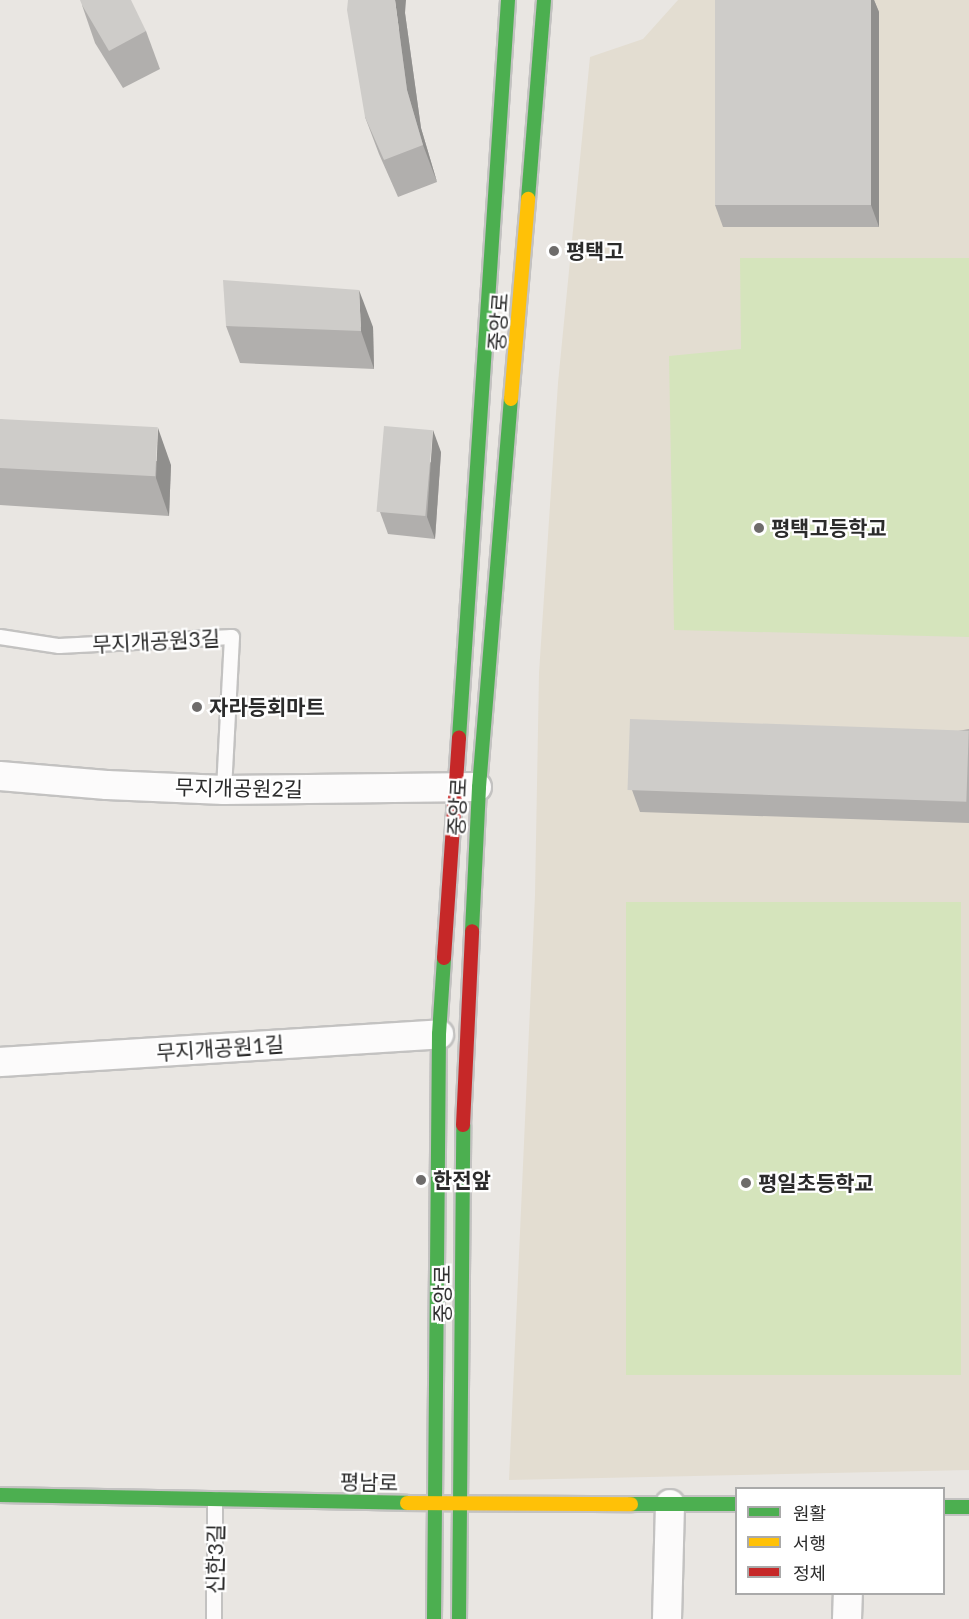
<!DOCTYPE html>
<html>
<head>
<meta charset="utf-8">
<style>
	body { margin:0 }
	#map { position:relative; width:969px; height:1619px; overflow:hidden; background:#e9e6e2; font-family:Lato,"Noto Sans KR",sans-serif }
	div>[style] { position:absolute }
	.education>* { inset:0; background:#e3ddd1 }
	.pitch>* { inset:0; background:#d5e4bc; transform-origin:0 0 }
	.roads { filter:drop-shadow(2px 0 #c3c2c1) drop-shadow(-2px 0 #c3c2c1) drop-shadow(0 2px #c3c2c1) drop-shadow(0 -2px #c3c2c1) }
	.lane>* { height:14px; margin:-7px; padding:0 7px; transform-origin:7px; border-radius:7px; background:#fcfbfb }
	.street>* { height:28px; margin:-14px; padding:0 14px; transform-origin:14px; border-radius:14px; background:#fcfbfb }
	.fast>* { height:14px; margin:-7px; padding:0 7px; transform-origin:7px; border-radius:7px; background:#4caf50 }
	.slow>* { height:14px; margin:-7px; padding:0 7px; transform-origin:7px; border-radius:7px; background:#ffc107 }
	.jam>* { height:14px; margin:-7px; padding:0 7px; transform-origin:7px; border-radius:7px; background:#c62828 }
	.wall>* { inset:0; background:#b1afad }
	.shaded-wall>* { inset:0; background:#908f8d }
	.building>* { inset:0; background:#ceccc9; transform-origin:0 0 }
	.dots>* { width:16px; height:16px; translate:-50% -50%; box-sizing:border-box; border:3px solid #fff; border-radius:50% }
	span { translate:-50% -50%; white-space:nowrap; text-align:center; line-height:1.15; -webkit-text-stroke:4.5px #fff; paint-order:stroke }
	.poi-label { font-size:21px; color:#2b2b2b; font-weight:700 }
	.left { translate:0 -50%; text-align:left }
	.street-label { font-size:21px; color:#2b2b2b }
	.legend { position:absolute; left:735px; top:1487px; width:210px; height:108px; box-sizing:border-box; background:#fff; border:2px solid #aaa; margin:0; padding:8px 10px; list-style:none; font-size:18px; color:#2b2b2b }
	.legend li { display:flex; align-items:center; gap:12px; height:30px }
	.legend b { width:30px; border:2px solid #aaa }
</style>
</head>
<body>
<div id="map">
	<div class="education">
		<i style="clip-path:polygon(678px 0,969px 0,969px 1470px,509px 1480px,535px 895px,539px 673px,558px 383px,590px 57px,643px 39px)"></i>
	</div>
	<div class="pitch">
		<i style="clip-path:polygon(740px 258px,969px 258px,969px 637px,674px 630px,669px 356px,741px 349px)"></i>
		<i style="left:961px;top:902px;width:473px;height:335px;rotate:90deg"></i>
	</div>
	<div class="roads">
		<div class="lane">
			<i style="left:0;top:637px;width:60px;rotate:8.7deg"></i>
			<i style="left:59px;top:646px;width:173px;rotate:-3deg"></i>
			<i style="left:232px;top:637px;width:153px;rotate:93deg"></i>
			<i style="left:214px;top:1619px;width:120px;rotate:-89.5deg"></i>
		</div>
		<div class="street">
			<i style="left:0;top:776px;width:107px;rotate:4.8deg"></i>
			<i style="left:107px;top:785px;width:117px;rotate:2.4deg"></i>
			<i style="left:224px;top:790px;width:253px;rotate:-0.7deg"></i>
			<i style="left:0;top:1062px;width:440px;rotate:-3.6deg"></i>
			<i style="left:667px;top:1619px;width:115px;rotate:-88.5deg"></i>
			<i style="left:847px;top:1619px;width:25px;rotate:-88deg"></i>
		</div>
		<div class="fast">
			<i style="left:528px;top:199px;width:200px;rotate:-85.4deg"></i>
			<i style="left:459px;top:738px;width:740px;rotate:-86.2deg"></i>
			<i style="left:472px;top:931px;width:144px;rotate:-87.2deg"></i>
			<i style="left:479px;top:787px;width:389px;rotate:-85.3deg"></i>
			<i style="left:0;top:1495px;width:407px;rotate:1.1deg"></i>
			<i style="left:631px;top:1504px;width:105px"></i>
			<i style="left:944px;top:1507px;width:25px"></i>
			<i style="left:434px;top:1619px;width:585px;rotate:-89.51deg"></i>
			<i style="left:439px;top:1034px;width:76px;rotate:-86.2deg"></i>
			<i style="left:459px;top:1619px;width:494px;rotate:-89.5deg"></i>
		</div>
		<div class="slow">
			<i style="left:511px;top:399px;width:201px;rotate:-85.1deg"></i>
			<i style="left:407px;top:1503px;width:224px;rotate:0.3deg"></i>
		</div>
		<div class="jam">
			<i style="left:444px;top:958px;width:221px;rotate:-86.1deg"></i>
			<i style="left:463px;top:1125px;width:194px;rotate:-87.3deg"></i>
		</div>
	</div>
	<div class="wall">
		<i style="clip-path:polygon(715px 0,874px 0,879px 12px,879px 227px,723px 227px,715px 205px)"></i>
		<i style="clip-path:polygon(82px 5px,146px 31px,160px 69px,123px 88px,95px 43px)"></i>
		<i style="clip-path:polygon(405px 13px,421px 128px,437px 182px,398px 197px,379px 154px,365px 117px)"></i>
		<i style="clip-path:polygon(226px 326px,373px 327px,374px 369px,240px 363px)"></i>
		<i style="clip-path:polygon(0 419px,171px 465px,169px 516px,0 505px)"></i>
		<i style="clip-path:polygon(441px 452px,435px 539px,388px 534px,380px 512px)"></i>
		<i style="clip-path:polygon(969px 729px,969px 823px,640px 812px,632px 790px)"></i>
	</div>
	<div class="shaded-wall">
		<i style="clip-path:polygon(395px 0,406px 0,405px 13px,421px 128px,437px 182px,423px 145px,407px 90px)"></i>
		<i style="clip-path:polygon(871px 0,874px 0,879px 12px,879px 227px,871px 205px)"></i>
		<i style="clip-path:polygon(359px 290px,373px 327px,374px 369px,361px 331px)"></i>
		<i style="clip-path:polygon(158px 428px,171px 465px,169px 516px,156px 478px)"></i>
		<i style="clip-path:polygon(433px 430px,441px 452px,435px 539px,427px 517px)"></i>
	</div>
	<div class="building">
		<i style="clip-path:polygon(80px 0,131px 0,146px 31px,109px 51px,82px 5px)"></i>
		<i style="clip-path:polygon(348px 0,395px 0,407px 90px,423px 145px,384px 160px,365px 117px,347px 10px)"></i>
		<i style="left:715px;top:0;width:156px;height:205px"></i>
		<i style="clip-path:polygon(223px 280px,359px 290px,361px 331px,226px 326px)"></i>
		<i style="left:0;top:419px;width:158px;height:49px;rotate:3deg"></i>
		<i style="left:384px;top:426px;width:49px;height:86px;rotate:5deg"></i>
		<i style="left:630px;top:719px;width:339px;height:71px;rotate:2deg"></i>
	</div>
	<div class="dots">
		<i style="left:554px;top:251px;background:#6e6c6b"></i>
		<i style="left:759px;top:528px;background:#6e6c6b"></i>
		<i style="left:197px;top:707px;background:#6e6c6b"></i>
		<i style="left:421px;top:1180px;background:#6e6c6b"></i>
		<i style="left:746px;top:1183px;background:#6e6c6b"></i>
	</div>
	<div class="poi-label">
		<span class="left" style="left:566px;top:251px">평택고</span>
		<span class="left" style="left:771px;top:528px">평택고등학교</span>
		<span class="left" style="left:209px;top:707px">자라등회마트</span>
		<span class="left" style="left:433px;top:1180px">한전앞</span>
		<span class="left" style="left:758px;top:1183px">평일초등학교</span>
	</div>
	<div class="street-label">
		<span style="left:498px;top:322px;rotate:-86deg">중앙로</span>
		<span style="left:156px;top:641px;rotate:-3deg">무지개공원3길</span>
		<span style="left:239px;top:788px;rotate:1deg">무지개공원2길</span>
		<span style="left:457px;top:807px;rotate:-87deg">중앙로</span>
		<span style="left:220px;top:1048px;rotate:-4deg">무지개공원1길</span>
		<span style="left:442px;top:1294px;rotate:-90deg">중앙로</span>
		<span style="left:369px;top:1482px;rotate:1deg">평남로</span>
		<span style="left:215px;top:1559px;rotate:-89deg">신한3길</span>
	</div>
	<ul class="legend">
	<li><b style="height:8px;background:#4caf50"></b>원활</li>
	<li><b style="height:8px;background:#ffc107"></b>서행</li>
	<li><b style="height:8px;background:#c62828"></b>정체</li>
	</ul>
</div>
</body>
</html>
